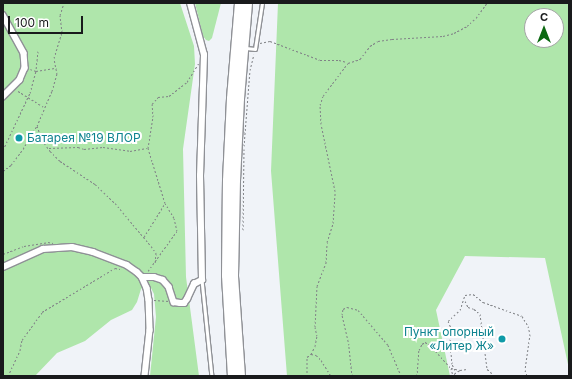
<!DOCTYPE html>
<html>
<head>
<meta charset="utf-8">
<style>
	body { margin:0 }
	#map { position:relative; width:572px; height:379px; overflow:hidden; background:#f0f3f8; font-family:Inter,sans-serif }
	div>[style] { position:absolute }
	.green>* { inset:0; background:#afe6ab }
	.path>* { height:1px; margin-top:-0.5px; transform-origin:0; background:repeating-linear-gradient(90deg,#808286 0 2px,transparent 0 4px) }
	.roads { filter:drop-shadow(1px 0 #8f9196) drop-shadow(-1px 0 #8f9196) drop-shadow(0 1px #8f9196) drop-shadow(0 -1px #8f9196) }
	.service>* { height:2.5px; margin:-1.25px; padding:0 1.25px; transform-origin:1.25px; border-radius:1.25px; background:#fff }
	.minor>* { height:5.5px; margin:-2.75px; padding:0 2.75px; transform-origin:2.75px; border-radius:2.75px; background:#fff }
	.trunk>* { height:9px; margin:-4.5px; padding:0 4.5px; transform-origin:4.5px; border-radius:4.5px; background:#fff }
	.dots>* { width:11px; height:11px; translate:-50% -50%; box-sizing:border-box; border:2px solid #fff; border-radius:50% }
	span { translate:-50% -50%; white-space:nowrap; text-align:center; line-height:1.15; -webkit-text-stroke:4px #fff; paint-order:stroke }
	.culture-label { font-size:12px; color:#0d838f }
	.left { translate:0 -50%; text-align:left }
	.right { translate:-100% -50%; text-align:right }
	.frame { position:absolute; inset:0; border:4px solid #191a1c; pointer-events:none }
	.north { position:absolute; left:524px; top:8px; width:40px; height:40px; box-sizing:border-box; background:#fff; border:1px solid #a3a3a4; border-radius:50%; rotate:0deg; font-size:11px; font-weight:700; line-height:16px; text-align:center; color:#191a1c }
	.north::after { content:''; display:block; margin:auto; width:14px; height:18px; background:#0c6912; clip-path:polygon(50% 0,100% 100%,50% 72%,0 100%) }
	.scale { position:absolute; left:8px; top:16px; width:75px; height:18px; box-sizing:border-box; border:2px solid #191a1c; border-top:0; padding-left:5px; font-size:12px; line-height:14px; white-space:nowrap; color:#191a1c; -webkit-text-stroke:3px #fff; paint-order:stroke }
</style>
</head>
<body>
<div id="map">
	<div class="green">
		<i style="clip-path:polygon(3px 3px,180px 3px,194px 46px,195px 64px,183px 149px,186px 277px,199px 376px,150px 376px,156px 317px,154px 294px,150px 286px,146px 284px,141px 289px,137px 302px,132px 310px,111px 320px,85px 341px,57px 353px,35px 376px,3px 376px)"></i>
		<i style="clip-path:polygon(195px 3px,221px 3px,212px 38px,209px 41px,206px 40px,203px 36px)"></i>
		<i style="clip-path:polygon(evenodd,278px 3px,569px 3px,569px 369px,545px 258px,465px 256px,436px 310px,450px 376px,287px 376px,271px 171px,278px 3px,532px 16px,556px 16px,556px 40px,532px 40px,532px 16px)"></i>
	</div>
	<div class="path">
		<i style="left:260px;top:43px;width:10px;rotate:-11deg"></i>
		<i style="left:270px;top:41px;width:53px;rotate:20.8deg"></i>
		<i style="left:320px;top:60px;width:19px"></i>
		<i style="left:339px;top:60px;width:8px;rotate:14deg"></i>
		<i style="left:38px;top:51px;width:20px;rotate:96deg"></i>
		<i style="left:36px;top:71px;width:19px;rotate:-9deg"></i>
		<i style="left:18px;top:91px;width:31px;rotate:32deg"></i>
		<i style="left:37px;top:126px;width:15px;rotate:70deg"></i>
		<i style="left:42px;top:140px;width:14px;rotate:54deg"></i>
		<i style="left:50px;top:151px;width:14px;rotate:45deg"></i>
		<i style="left:60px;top:161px;width:42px;rotate:33.3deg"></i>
		<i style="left:95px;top:184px;width:28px;rotate:44deg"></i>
		<i style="left:115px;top:203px;width:56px;rotate:50.1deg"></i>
		<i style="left:151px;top:246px;width:9px;rotate:54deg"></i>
		<i style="left:156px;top:253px;width:11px;rotate:95deg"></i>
		<i style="left:244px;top:146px;width:76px;rotate:-85.5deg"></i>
		<i style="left:250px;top:70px;width:16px;rotate:-76deg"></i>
		<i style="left:49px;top:148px;width:29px;rotate:-2deg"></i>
		<i style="left:78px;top:147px;width:6px;rotate:18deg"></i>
		<i style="left:84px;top:149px;width:19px;rotate:-6deg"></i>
		<i style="left:103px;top:147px;width:27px;rotate:8deg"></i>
		<i style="left:130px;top:151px;width:17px;rotate:-10deg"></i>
		<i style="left:3px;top:150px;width:63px;rotate:-64.7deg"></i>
		<i style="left:30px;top:93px;width:23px;rotate:-75deg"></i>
		<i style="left:36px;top:71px;width:6px;rotate:-162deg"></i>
		<i style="left:3px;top:171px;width:10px;rotate:-37deg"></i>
		<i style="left:11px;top:165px;width:20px;rotate:-53deg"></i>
		<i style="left:23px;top:149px;width:27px;rotate:-59deg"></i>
		<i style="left:37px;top:126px;width:38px;rotate:-67deg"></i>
		<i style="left:52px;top:91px;width:18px;rotate:-74deg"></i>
		<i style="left:57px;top:74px;width:16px;rotate:-101deg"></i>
		<i style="left:54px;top:58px;width:27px;rotate:-73deg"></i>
		<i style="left:62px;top:32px;width:17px;rotate:-97deg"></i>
		<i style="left:60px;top:15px;width:13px;rotate:-72deg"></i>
		<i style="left:243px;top:230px;width:81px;rotate:-89.3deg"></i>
		<i style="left:144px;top:237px;width:40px;rotate:-58deg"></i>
		<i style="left:165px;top:203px;width:58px;rotate:-107.2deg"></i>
		<i style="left:148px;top:148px;width:31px;rotate:-81deg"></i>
		<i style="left:153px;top:117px;width:13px;rotate:-94deg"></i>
		<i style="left:152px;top:104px;width:9px;rotate:-49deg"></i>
		<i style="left:158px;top:97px;width:11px;rotate:-5deg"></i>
		<i style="left:169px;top:96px;width:23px;rotate:-38deg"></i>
		<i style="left:187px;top:82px;width:22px;rotate:-58deg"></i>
		<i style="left:3px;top:254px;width:22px;rotate:-21deg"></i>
		<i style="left:24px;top:246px;width:24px;rotate:-9deg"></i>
		<i style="left:48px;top:242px;width:5px;rotate:11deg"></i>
		<i style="left:148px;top:271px;width:49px;rotate:-54.1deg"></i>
		<i style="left:177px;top:231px;width:13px;rotate:-103deg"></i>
		<i style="left:174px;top:218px;width:17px;rotate:-121deg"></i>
		<i style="left:154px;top:300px;width:15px;rotate:4deg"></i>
		<i style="left:465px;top:301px;width:7px;rotate:63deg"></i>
		<i style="left:468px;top:307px;width:6px;rotate:18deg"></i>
		<i style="left:474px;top:309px;width:8px;rotate:40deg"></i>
		<i style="left:480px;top:314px;width:55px;rotate:82.7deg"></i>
		<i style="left:487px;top:369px;width:5px;rotate:37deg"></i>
		<i style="left:491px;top:372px;width:4px;rotate:76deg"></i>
		<i style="left:311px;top:354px;width:9px;rotate:-63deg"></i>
		<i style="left:315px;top:346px;width:10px;rotate:-79deg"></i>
		<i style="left:317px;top:336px;width:9px;rotate:-103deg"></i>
		<i style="left:315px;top:327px;width:41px;rotate:-87.2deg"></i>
		<i style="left:317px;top:286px;width:25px;rotate:-69deg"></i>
		<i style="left:326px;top:263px;width:21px;rotate:-87deg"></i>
		<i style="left:327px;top:242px;width:20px;rotate:-72deg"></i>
		<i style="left:333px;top:223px;width:32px;rotate:-86deg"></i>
		<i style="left:335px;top:191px;width:68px;rotate:-101.8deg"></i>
		<i style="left:321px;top:124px;width:19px;rotate:-93deg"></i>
		<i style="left:320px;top:105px;width:9px;rotate:-72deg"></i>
		<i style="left:323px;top:96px;width:41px;rotate:-52.9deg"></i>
		<i style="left:348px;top:63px;width:13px;rotate:-18deg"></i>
		<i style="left:360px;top:59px;width:16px;rotate:-52deg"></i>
		<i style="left:370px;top:46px;width:9px;rotate:-32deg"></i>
		<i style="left:378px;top:41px;width:14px;rotate:-8deg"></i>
		<i style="left:392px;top:39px;width:51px;rotate:-3.4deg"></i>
		<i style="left:443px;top:36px;width:11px;rotate:-15deg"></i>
		<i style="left:454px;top:33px;width:15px;rotate:-28deg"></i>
		<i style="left:467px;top:26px;width:12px;rotate:-42deg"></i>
		<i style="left:476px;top:18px;width:19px;rotate:-54deg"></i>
		<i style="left:451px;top:368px;width:8px;rotate:76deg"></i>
		<i style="left:455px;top:370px;width:7px;rotate:-117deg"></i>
		<i style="left:452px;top:364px;width:23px;rotate:-95deg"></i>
		<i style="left:450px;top:341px;width:11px;rotate:-80deg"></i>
		<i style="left:452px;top:330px;width:10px;rotate:-114deg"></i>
		<i style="left:448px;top:321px;width:16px;rotate:-43deg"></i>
		<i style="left:460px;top:310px;width:16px;rotate:-72deg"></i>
		<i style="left:465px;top:295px;width:8px;rotate:-7deg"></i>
		<i style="left:473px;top:294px;width:13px;rotate:39deg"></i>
		<i style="left:483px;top:302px;width:41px;rotate:19.7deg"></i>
		<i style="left:522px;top:316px;width:12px;rotate:59deg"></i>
		<i style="left:528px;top:326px;width:8px;rotate:76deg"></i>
		<i style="left:530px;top:334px;width:36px;rotate:98deg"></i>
		<i style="left:525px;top:370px;width:6px;rotate:72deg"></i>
		<i style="left:8px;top:376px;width:29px;rotate:-65deg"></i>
		<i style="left:20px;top:350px;width:10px;rotate:-79deg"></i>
		<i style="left:22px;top:340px;width:34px;rotate:-54deg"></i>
		<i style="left:42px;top:312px;width:85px;rotate:-31.1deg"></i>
		<i style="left:115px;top:268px;width:5px;rotate:11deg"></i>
		<i style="left:307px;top:376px;width:19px;rotate:-90deg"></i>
		<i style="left:307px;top:357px;width:5px;rotate:-37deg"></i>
		<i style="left:311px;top:354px;width:5px;rotate:11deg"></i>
		<i style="left:316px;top:355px;width:7px;rotate:45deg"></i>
		<i style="left:321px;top:360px;width:19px;rotate:58deg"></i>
		<i style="left:352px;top:376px;width:31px;rotate:-96deg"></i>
		<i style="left:349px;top:345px;width:31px;rotate:-103deg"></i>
		<i style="left:342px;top:315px;width:6px;rotate:-81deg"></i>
		<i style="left:343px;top:309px;width:4px;rotate:-27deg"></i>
		<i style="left:347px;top:307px;width:11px;rotate:15deg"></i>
		<i style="left:358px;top:310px;width:46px;rotate:49.4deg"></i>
		<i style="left:388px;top:345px;width:34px;rotate:67deg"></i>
		<i style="left:417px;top:376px;width:26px;rotate:-86deg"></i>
		<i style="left:419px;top:350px;width:7px;rotate:-63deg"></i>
		<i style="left:422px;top:344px;width:4px;rotate:-34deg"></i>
		<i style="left:425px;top:342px;width:6px;rotate:31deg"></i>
		<i style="left:430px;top:345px;width:31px;rotate:48deg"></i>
		<i style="left:451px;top:368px;width:9px;rotate:13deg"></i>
		<i style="left:460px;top:370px;width:7px;rotate:-8deg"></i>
		<i style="left:451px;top:376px;width:11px;rotate:-34deg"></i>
	</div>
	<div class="roads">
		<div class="service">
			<i style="left:246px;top:48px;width:9px;rotate:6deg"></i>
			<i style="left:255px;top:49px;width:47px;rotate:-81.3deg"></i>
			<i style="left:202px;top:280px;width:97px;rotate:84.1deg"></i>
		</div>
		<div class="minor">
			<i style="left:3px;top:15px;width:43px;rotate:61.1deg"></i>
			<i style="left:24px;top:53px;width:15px;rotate:86deg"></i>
			<i style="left:25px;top:68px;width:13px;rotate:113deg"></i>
			<i style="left:20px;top:80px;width:24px;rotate:135deg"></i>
			<i style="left:3px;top:267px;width:44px;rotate:-24.2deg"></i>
			<i style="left:43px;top:249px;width:29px;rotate:-4deg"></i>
			<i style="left:72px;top:247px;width:22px;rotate:13deg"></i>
			<i style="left:93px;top:252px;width:36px;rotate:21deg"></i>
			<i style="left:127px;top:265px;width:12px;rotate:35deg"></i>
			<i style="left:137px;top:272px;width:7px;rotate:45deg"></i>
			<i style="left:142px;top:277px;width:12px;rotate:66deg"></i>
			<i style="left:147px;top:288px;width:12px;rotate:81deg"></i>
			<i style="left:149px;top:300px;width:30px;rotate:88deg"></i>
			<i style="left:150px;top:330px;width:46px;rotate:96.2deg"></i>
			<i style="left:142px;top:277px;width:12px"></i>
			<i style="left:154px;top:277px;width:9px;rotate:18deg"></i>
			<i style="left:163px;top:280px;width:9px;rotate:49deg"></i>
			<i style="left:169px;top:287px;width:16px;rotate:72deg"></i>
			<i style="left:174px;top:302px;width:6px;rotate:9deg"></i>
			<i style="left:180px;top:303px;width:4px"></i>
			<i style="left:184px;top:303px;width:5px;rotate:-53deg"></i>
			<i style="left:187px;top:299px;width:17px;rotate:-65deg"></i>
			<i style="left:194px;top:284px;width:9px;rotate:-27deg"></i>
			<i style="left:202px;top:280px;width:104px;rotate:-91.1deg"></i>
			<i style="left:200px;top:176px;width:121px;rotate:-88.1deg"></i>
			<i style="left:204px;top:55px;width:54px;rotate:-105.1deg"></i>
		</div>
		<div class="trunk">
			<i style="left:232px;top:376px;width:101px;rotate:-93.4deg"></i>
			<i style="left:226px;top:275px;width:95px;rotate:-89.4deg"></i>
			<i style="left:227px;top:180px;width:82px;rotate:-87.2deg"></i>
			<i style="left:231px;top:98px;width:95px;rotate:-85.2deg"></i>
			<i style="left:240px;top:376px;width:101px;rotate:-94deg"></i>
			<i style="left:233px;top:275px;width:95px;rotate:-88.8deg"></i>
			<i style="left:235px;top:180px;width:82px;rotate:-87.2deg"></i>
			<i style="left:239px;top:98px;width:95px;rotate:-85.2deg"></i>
		</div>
	</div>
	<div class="dots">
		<i style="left:19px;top:138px;background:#0f9aa8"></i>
		<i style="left:502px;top:339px;background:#0f9aa8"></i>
	</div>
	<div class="culture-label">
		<span class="left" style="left:27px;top:138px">Батарея №19 ВЛОР</span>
		<span class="right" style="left:494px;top:339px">Пункт опорный<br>«Литер Ж»</span>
	</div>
	<div class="frame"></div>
	<div class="north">С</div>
	<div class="scale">100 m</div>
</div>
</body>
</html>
